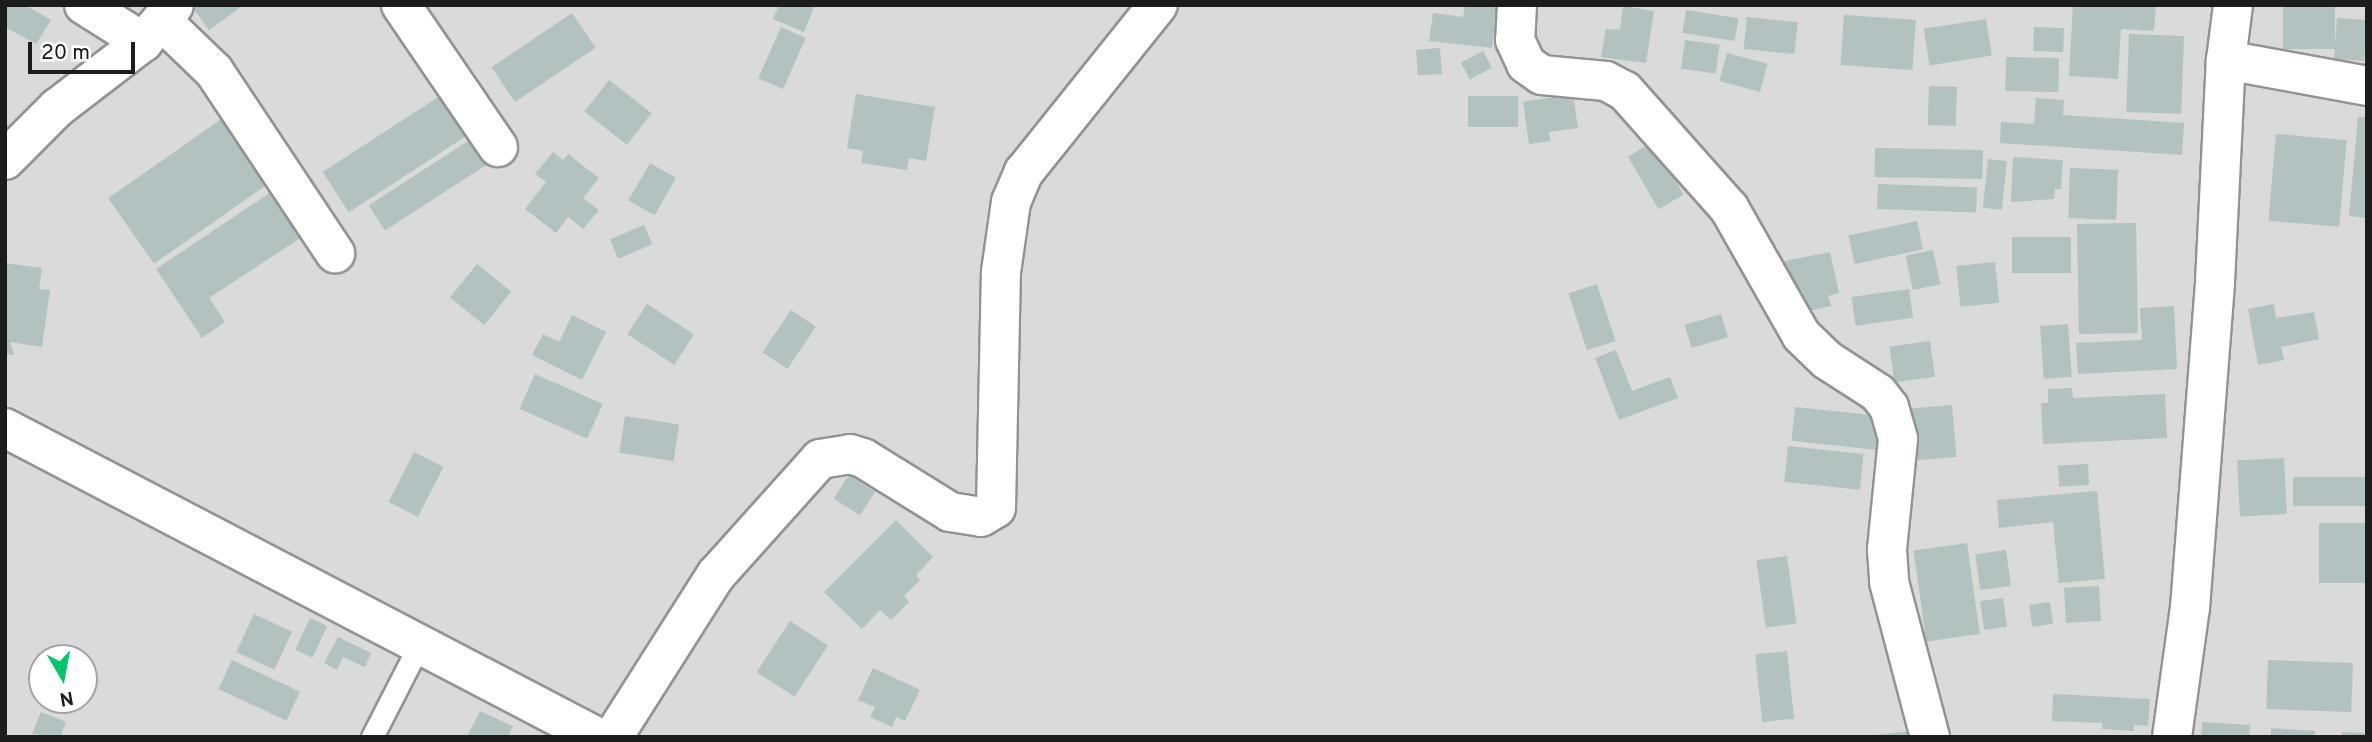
<!DOCTYPE html>
<html>
<head>
<meta charset="utf-8">
<style>
	body { margin:0 }
	#map { position:relative; width:2372px; height:742px; overflow:hidden; background:#e1ebed; font-family:Overpass,sans-serif }
	div>[style] { position:absolute }
	.residential>* { inset:0; background:#d9dad9 }
	.building>* { inset:0; background:#b1c2c1; transform-origin:0 0 }
	.roads { filter:drop-shadow(2px 0 #939393) drop-shadow(-2px 0 #939393) drop-shadow(0 2px #939393) drop-shadow(0 -2px #939393) }
	.service>* { height:21px; margin:-10.5px; padding:0 10.5px; transform-origin:10.5px; border-radius:10.5px; background:#fff }
	.minor>* { height:38px; margin:-19px; padding:0 19px; transform-origin:19px; border-radius:19px; background:#fff }
	span { translate:-50% -50%; white-space:nowrap; text-align:center; line-height:1.15; -webkit-text-stroke:7px #fff; paint-order:stroke }
	.frame { position:absolute; inset:0; border:7px solid #1c1c1c; pointer-events:none }
	.north { position:absolute; left:28px; top:644px; width:70px; height:70px; box-sizing:border-box; background:#fff; border:2px solid #a4a4a4; border-radius:50%; rotate:170deg; font-size:19px; font-weight:700; line-height:28px; text-align:center; color:#1c1c1c }
	.north::after { content:''; display:block; margin:auto; width:24px; height:32px; background:#00c76b; clip-path:polygon(50% 0,100% 100%,50% 72%,0 100%) }
	.scale { position:absolute; left:28px; top:42px; width:107px; height:32px; box-sizing:border-box; border:4px solid #1c1c1c; border-top:0; padding-left:9px; font-size:21px; line-height:24px; white-space:nowrap; color:#1c1c1c; -webkit-text-stroke:5px #fff; paint-order:stroke }
</style>
</head>
<body>
<div id="map">
	<div class="residential">
		<i style="clip-path:polygon(evenodd,5px 5px,2367px 5px,2367px 737px,5px 737px,5px 5px,42px 658px,84px 658px,84px 700px,42px 700px,42px 658px)"></i>
	</div>
	<div class="building">
		<i style="clip-path:polygon(5px 5px,25px 5px,51px 20px,36px 44px,5px 27px)"></i>
		<i style="clip-path:polygon(191px 5px,244px 5px,209px 30px)"></i>
		<i style="clip-path:polygon(779px 5px,815px 5px,804px 32px,773px 19px)"></i>
		<i style="clip-path:polygon(1465px 5px,1497px 5px,1492px 48px,1429px 41px,1433px 13px,1463px 17px)"></i>
		<i style="clip-path:polygon(2073px 5px,2156px 5px,2154px 31px,2121px 29px,2118px 79px,2069px 76px)"></i>
		<i style="left:2283px;top:5px;width:52px;height:44px"></i>
		<i style="clip-path:polygon(1623px 6px,1654px 11px,1646px 63px,1601px 57px,1606px 29px,1620px 30px)"></i>
		<i style="left:1686px;top:10px;width:53px;height:23px;rotate:9deg"></i>
		<i style="left:572px;top:13px;width:42px;height:97px;rotate:56deg"></i>
		<i style="left:1844px;top:15px;width:72px;height:50px;rotate:4deg"></i>
		<i style="left:1747px;top:17px;width:51px;height:32px;rotate:6deg"></i>
		<i style="left:2337px;top:18px;width:30px;height:41px;rotate:4deg"></i>
		<i style="left:1986px;top:19px;width:37px;height:63px;rotate:81deg"></i>
		<i style="left:781px;top:27px;width:27px;height:56px;rotate:24deg"></i>
		<i style="left:2034px;top:27px;width:30px;height:24px;rotate:2deg"></i>
		<i style="left:2129px;top:34px;width:55px;height:78px;rotate:2deg"></i>
		<i style="left:1685px;top:40px;width:35px;height:29px;rotate:8deg"></i>
		<i style="left:1440px;top:48px;width:26px;height:24px;rotate:86deg"></i>
		<i style="left:1483px;top:51px;width:19px;height:25px;rotate:62deg"></i>
		<i style="left:1727px;top:53px;width:42px;height:29px;rotate:15deg"></i>
		<i style="left:2006px;top:57px;width:53px;height:34px;rotate:1deg"></i>
		<i style="left:609px;top:80px;width:54px;height:40px;rotate:38deg"></i>
		<i style="left:1929px;top:86px;width:28px;height:39px;rotate:2deg"></i>
		<i style="left:446px;top:92px;width:48px;height:147px;rotate:57deg"></i>
		<i style="clip-path:polygon(856px 94px,935px 107px,926px 161px,909px 158px,907px 170px,861px 163px,863px 151px,847px 148px)"></i>
		<i style="clip-path:polygon(1573px 94px,1578px 128px,1549px 132px,1551px 141px,1529px 144px,1523px 102px)"></i>
		<i style="left:1468px;top:96px;width:50px;height:31px"></i>
		<i style="clip-path:polygon(2036px 98px,2064px 100px,2063px 115px,2184px 123px,2182px 155px,2000px 143px,2001px 122px,2034px 124px)"></i>
		<i style="left:227px;top:115px;width:80px;height:145px;rotate:55deg"></i>
		<i style="clip-path:polygon(2358px 117px,2367px 117px,2367px 218px,2349px 216px)"></i>
		<i style="left:2276px;top:134px;width:71px;height:87px;rotate:5deg"></i>
		<i style="left:471px;top:139px;width:30px;height:122px;rotate:57deg"></i>
		<i style="left:1653px;top:142px;width:61px;height:29px;rotate:60deg"></i>
		<i style="left:1875px;top:148px;width:108px;height:29px;rotate:1deg"></i>
		<i style="clip-path:polygon(553px 152px,563px 160px,568px 154px,599px 178px,583px 198px,599px 210px,583px 229px,568px 217px,556px 233px,525px 209px,546px 182px,535px 174px)"></i>
		<i style="clip-path:polygon(2013px 157px,2063px 160px,2061px 189px,2055px 189px,2054px 199px,2011px 202px)"></i>
		<i style="left:1988px;top:159px;width:19px;height:49px;rotate:6deg"></i>
		<i style="left:650px;top:163px;width:30px;height:43px;rotate:30deg"></i>
		<i style="left:2070px;top:168px;width:48px;height:50px;rotate:2deg"></i>
		<i style="left:1878px;top:184px;width:99px;height:25px;rotate:2deg"></i>
		<i style="clip-path:polygon(280px 186px,311px 231px,209px 298px,225px 322px,202px 338px,156px 269px)"></i>
		<i style="left:1917px;top:221px;width:29px;height:70px;rotate:78deg"></i>
		<i style="left:2136px;top:223px;width:110px;height:59px;rotate:89deg"></i>
		<i style="left:644px;top:225px;width:21px;height:37px;rotate:67deg"></i>
		<i style="left:2012px;top:237px;width:59px;height:36px"></i>
		<i style="left:1933px;top:250px;width:35px;height:28px;rotate:78deg"></i>
		<i style="clip-path:polygon(1830px 252px,1839px 293px,1828px 296px,1831px 306px,1804px 312px,1780px 262px)"></i>
		<i style="left:1995px;top:262px;width:41px;height:39px;rotate:84deg"></i>
		<i style="clip-path:polygon(5px 263px,42px 268px,39px 289px,50px 290px,42px 347px,10px 342px,14px 355px,5px 354px)"></i>
		<i style="left:477px;top:264px;width:44px;height:43px;rotate:39deg"></i>
		<i style="left:1597px;top:284px;width:60px;height:30px;rotate:72deg"></i>
		<i style="left:1909px;top:289px;width:29px;height:58px;rotate:82deg"></i>
		<i style="left:647px;top:304px;width:56px;height:36px;rotate:33deg"></i>
		<i style="clip-path:polygon(2274px 304px,2276px 318px,2314px 312px,2319px 339px,2281px 347px,2284px 360px,2258px 365px,2248px 309px)"></i>
		<i style="clip-path:polygon(2174px 306px,2177px 369px,2078px 374px,2076px 343px,2142px 340px,2140px 308px)"></i>
		<i style="left:791px;top:310px;width:30px;height:51px;rotate:34deg"></i>
		<i style="left:1721px;top:314px;width:24px;height:38px;rotate:73deg"></i>
		<i style="clip-path:polygon(572px 315px,606px 332px,582px 380px,532px 355px,543px 334px,559px 342px)"></i>
		<i style="left:2068px;top:324px;width:53px;height:28px;rotate:86deg"></i>
		<i style="left:1930px;top:341px;width:36px;height:41px;rotate:82deg"></i>
		<i style="clip-path:polygon(1616px 350px,1632px 391px,1670px 377px,1678px 398px,1619px 420px,1595px 358px)"></i>
		<i style="left:535px;top:374px;width:74px;height:38px;rotate:24deg"></i>
		<i style="clip-path:polygon(2072px 388px,2073px 398px,2165px 394px,2167px 438px,2043px 444px,2041px 403px,2048px 403px,2048px 389px)"></i>
		<i style="left:1952px;top:405px;width:52px;height:50px;rotate:85deg"></i>
		<i style="left:1795px;top:407px;width:94px;height:34px;rotate:6deg"></i>
		<i style="left:625px;top:416px;width:55px;height:37px;rotate:9deg"></i>
		<i style="left:1788px;top:446px;width:76px;height:36px;rotate:6deg"></i>
		<i style="left:414px;top:452px;width:33px;height:56px;rotate:27deg"></i>
		<i style="left:2284px;top:458px;width:56px;height:47px;rotate:87deg"></i>
		<i style="left:2088px;top:464px;width:21px;height:30px;rotate:87deg"></i>
		<i style="left:849px;top:475px;width:31px;height:28px;rotate:33deg"></i>
		<i style="left:2367px;top:477px;width:29px;height:74px;rotate:90deg"></i>
		<i style="clip-path:polygon(2097px 491px,2105px 579px,2059px 583px,2053px 522px,1999px 528px,1997px 500px)"></i>
		<i style="clip-path:polygon(896px 520px,933px 557px,916px 575px,920px 580px,904px 596px,909px 602px,891px 620px,880px 610px,862px 629px,824px 592px)"></i>
		<i style="left:2367px;top:523px;width:60px;height:48px;rotate:90deg"></i>
		<i style="left:1967px;top:543px;width:92px;height:54px;rotate:82deg"></i>
		<i style="left:2006px;top:550px;width:36px;height:31px;rotate:82deg"></i>
		<i style="left:1787px;top:556px;width:68px;height:31px;rotate:82deg"></i>
		<i style="left:2099px;top:586px;width:35px;height:35px;rotate:87deg"></i>
		<i style="left:2003px;top:598px;width:29px;height:23px;rotate:82deg"></i>
		<i style="left:2050px;top:602px;width:22px;height:21px;rotate:82deg"></i>
		<i style="left:254px;top:614px;width:42px;height:42px;rotate:25deg"></i>
		<i style="left:310px;top:618px;width:19px;height:35px;rotate:25deg"></i>
		<i style="left:790px;top:621px;width:45px;height:61px;rotate:33deg"></i>
		<i style="clip-path:polygon(338px 637px,371px 653px,365px 667px,343px 657px,337px 670px,324px 663px)"></i>
		<i style="left:1787px;top:651px;width:68px;height:32px;rotate:84deg"></i>
		<i style="left:232px;top:660px;width:75px;height:32px;rotate:25deg"></i>
		<i style="left:2268px;top:660px;width:85px;height:49px;rotate:2deg"></i>
		<i style="clip-path:polygon(873px 668px,920px 690px,905px 721px,896px 717px,892px 727px,870px 717px,875px 707px,858px 700px)"></i>
		<i style="clip-path:polygon(2053px 694px,2150px 699px,2148px 726px,2134px 725px,2134px 731px,2102px 729px,2102px 723px,2052px 721px)"></i>
		<i style="clip-path:polygon(480px 711px,513px 726px,508px 737px,467px 737px)"></i>
		<i style="clip-path:polygon(41px 712px,66px 722px,60px 737px,32px 734px)"></i>
		<i style="clip-path:polygon(2202px 722px,2250px 725px,2249px 737px,2201px 737px)"></i>
		<i style="clip-path:polygon(2271px 728px,2315px 731px,2315px 737px,2271px 737px)"></i>
		<i style="clip-path:polygon(1911px 731px,1911px 737px,1876px 737px,1876px 735px)"></i>
		<i style="clip-path:polygon(2342px 732px,2367px 733px,2367px 737px,2342px 737px)"></i>
	</div>
	<div class="roads">
		<div class="service">
			<i style="left:372px;top:737px;width:103px;rotate:-62.9deg"></i>
		</div>
		<div class="minor">
			<i style="left:84px;top:5px;width:70px;rotate:32.1deg"></i>
			<i style="left:401px;top:5px;width:172px;rotate:55.7deg"></i>
			<i style="left:1517px;top:5px;width:35px;rotate:93deg"></i>
			<i style="left:1515px;top:40px;width:26px;rotate:65deg"></i>
			<i style="left:1526px;top:64px;width:19px;rotate:35deg"></i>
			<i style="left:1542px;top:75px;width:64px;rotate:5.4deg"></i>
			<i style="left:1606px;top:81px;width:21px;rotate:28deg"></i>
			<i style="left:1625px;top:91px;width:157px;rotate:48.4deg"></i>
			<i style="left:1729px;top:208px;width:146px;rotate:60.4deg"></i>
			<i style="left:1801px;top:335px;width:36px;rotate:44deg"></i>
			<i style="left:1827px;top:360px;width:61px;rotate:32.9deg"></i>
			<i style="left:1878px;top:393px;width:18px;rotate:52deg"></i>
			<i style="left:1889px;top:407px;width:33px;rotate:74deg"></i>
			<i style="left:1898px;top:439px;width:112px;rotate:95.7deg"></i>
			<i style="left:1887px;top:550px;width:32px;rotate:86deg"></i>
			<i style="left:1889px;top:582px;width:160px;rotate:75.2deg"></i>
			<i style="left:163px;top:22px;width:71px;rotate:43.9deg"></i>
			<i style="left:214px;top:71px;width:219px;rotate:56.4deg"></i>
			<i style="left:2226px;top:60px;width:143px;rotate:10.4deg"></i>
			<i style="left:5px;top:160px;width:74px;rotate:-45deg"></i>
			<i style="left:57px;top:108px;width:108px;rotate:-37.5deg"></i>
			<i style="left:143px;top:42px;width:48px;rotate:-50deg"></i>
			<i style="left:5px;top:428px;width:668px;rotate:27.56deg"></i>
			<i style="left:613px;top:737px;width:192px;rotate:-57.6deg"></i>
			<i style="left:716px;top:575px;width:156px;rotate:-48.1deg"></i>
			<i style="left:820px;top:459px;width:30px;rotate:-9deg"></i>
			<i style="left:850px;top:454px;width:14px;rotate:17deg"></i>
			<i style="left:863px;top:458px;width:102px;rotate:31.8deg"></i>
			<i style="left:950px;top:512px;width:31px;rotate:9deg"></i>
			<i style="left:981px;top:517px;width:17px;rotate:-31deg"></i>
			<i style="left:996px;top:508px;width:236px;rotate:-88.8deg"></i>
			<i style="left:1001px;top:272px;width:71px;rotate:-81.9deg"></i>
			<i style="left:1011px;top:202px;width:33px;rotate:-67deg"></i>
			<i style="left:1024px;top:172px;width:214px;rotate:-51.3deg"></i>
			<i style="left:2172px;top:737px;width:130px;rotate:-82.1deg"></i>
			<i style="left:2190px;top:608px;width:327px;rotate:-85.6deg"></i>
			<i style="left:2215px;top:282px;width:222px;rotate:-87.2deg"></i>
			<i style="left:2226px;top:60px;width:55px;rotate:-82.7deg"></i>
		</div>
	</div>
	<div class="frame"></div>
	<div class="north">N</div>
	<div class="scale">20 m</div>
</div>
</body>
</html>
